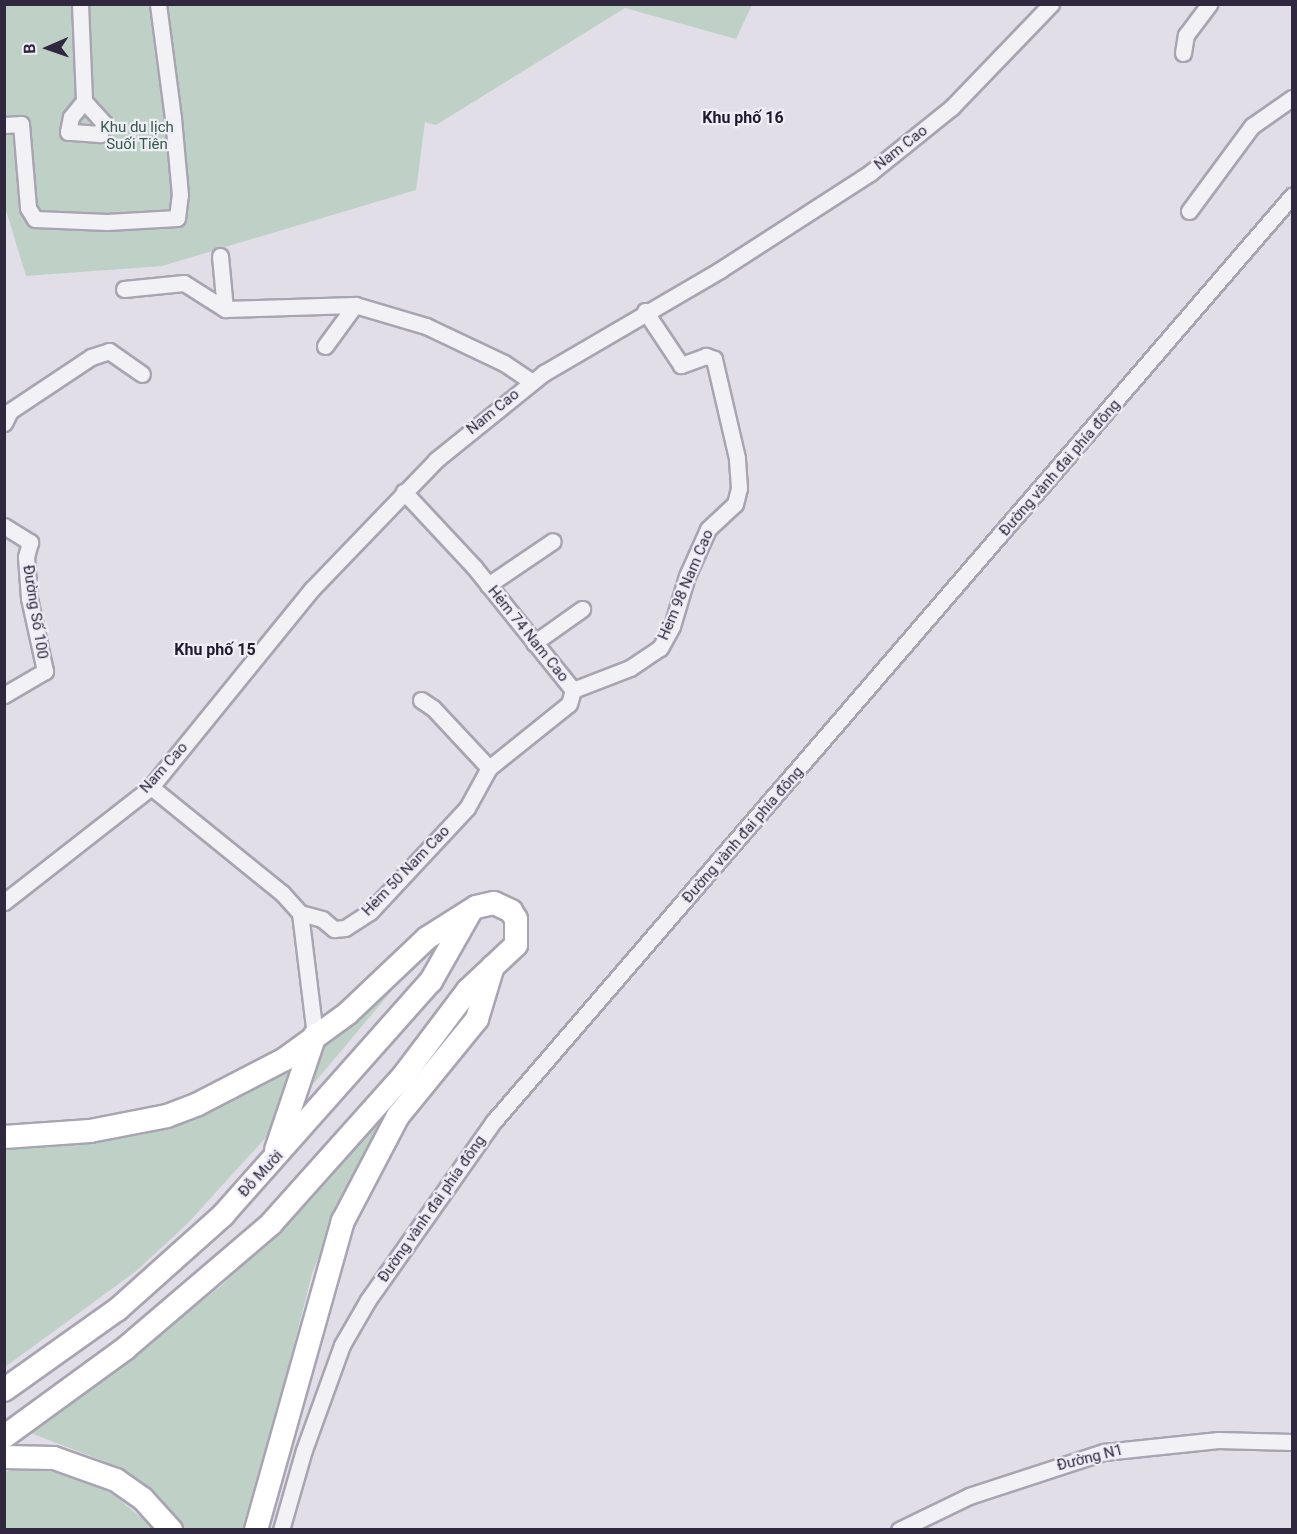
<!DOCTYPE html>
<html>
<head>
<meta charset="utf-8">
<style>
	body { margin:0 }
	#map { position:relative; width:1297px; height:1534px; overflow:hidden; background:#e1dee8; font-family:Roboto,sans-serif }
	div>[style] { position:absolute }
	.green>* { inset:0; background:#bfd1c7 }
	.roads { filter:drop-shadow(2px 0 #a8a4b2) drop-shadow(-2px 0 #a8a4b2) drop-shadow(0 2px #a8a4b2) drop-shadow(0 -2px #a8a4b2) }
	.minor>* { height:15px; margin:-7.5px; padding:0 7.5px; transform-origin:7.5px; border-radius:7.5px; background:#f2f1f6 }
	.highway>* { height:22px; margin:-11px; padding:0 11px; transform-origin:11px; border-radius:11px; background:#fff }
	span { translate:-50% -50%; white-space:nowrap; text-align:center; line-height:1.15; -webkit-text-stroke:4.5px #efedf5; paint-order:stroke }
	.park-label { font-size:15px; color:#355a47 }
	.street-label { font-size:15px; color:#2f283e }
	.neighbourhood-label { font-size:16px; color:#211a2f; font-weight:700 }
	.frame { position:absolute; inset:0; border:6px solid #2f283e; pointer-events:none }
	.north { position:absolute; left:18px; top:18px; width:60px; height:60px; -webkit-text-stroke:4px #efedf5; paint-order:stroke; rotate:268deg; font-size:16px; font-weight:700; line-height:24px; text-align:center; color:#2f283e }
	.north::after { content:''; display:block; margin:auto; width:21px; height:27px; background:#2f283e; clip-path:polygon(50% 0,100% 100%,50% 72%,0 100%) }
</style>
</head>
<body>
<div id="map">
	<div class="green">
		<i style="clip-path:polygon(4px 5px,752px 5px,736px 39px,625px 8px,436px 125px,425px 122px,416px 190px,162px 266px,26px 276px,5px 207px)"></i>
		<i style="clip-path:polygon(426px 950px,299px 1101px,321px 1044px)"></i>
		<i style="clip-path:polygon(300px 1058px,270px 1133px,187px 1224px,135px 1272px,5px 1367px,5px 1143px,90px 1137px)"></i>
		<i style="clip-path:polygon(401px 1095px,342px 1198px,312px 1274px,247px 1529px,184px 1529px,136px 1481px,106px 1462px,33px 1434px,30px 1429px,220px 1287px,278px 1233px)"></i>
		<i style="clip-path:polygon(12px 1470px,44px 1470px,78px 1477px,114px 1495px,155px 1529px,5px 1530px,5px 1472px)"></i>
	</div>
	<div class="roads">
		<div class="minor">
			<i style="left:80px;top:4px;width:97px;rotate:87.6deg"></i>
			<i style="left:84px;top:101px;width:30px;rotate:48deg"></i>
			<i style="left:104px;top:123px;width:12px;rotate:110deg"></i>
			<i style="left:100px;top:134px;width:32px;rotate:-176deg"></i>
			<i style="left:68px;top:132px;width:15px;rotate:-79deg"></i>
			<i style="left:71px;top:117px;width:21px;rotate:-51deg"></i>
			<i style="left:1183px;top:53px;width:18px;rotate:-81deg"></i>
			<i style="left:1186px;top:35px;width:39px;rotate:-53deg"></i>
			<i style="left:4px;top:125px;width:17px;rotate:-3deg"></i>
			<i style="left:21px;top:124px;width:84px;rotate:85.2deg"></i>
			<i style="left:28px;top:208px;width:13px;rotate:58deg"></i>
			<i style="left:35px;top:219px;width:72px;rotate:2.4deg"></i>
			<i style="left:107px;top:222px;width:70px;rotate:-3.3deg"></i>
			<i style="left:177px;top:218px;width:23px;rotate:-83deg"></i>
			<i style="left:180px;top:195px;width:77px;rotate:-95.2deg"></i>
			<i style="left:173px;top:118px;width:115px;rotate:-97.5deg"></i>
			<i style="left:1189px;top:211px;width:106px;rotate:-53.5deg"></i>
			<i style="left:1252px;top:126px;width:49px;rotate:-35deg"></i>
			<i style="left:220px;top:256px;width:53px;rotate:84.6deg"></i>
			<i style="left:225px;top:309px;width:130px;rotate:-1.8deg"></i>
			<i style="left:355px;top:305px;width:74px;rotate:16.5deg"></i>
			<i style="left:426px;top:326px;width:86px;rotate:25.4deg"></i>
			<i style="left:504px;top:363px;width:34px;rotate:34deg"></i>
			<i style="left:124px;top:289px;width:60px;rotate:-5.7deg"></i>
			<i style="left:184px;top:283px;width:49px;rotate:32.4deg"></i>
			<i style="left:325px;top:346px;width:51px;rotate:-53.8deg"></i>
			<i style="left:4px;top:423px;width:13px;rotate:-63deg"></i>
			<i style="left:10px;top:411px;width:97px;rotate:-33.7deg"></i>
			<i style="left:91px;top:357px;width:19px;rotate:-18deg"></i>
			<i style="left:109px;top:351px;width:40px;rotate:34.9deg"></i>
			<i style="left:4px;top:526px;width:31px;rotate:32deg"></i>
			<i style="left:30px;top:542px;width:16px;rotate:105deg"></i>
			<i style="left:26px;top:557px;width:41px;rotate:85.8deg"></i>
			<i style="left:29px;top:598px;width:75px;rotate:77.6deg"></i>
			<i style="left:45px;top:671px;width:48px;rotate:149.7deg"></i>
			<i style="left:488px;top:585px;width:78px;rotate:-34.1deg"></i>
			<i style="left:534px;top:643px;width:59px;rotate:-35.3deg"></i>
			<i style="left:573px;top:690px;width:61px;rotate:-21.1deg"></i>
			<i style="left:630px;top:668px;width:36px;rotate:-34deg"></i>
			<i style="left:660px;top:648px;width:25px;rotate:-61deg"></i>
			<i style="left:672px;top:626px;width:52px;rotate:-73.3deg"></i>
			<i style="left:687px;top:576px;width:51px;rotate:-65.9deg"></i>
			<i style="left:708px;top:529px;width:37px;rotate:-43deg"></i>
			<i style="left:735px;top:504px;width:16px;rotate:-76deg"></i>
			<i style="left:739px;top:488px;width:30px;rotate:-94deg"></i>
			<i style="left:737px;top:458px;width:102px;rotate:-103.1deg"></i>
			<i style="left:714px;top:359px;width:9px;rotate:-159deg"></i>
			<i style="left:706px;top:356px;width:27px;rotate:160deg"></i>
			<i style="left:681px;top:365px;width:65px;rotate:-123.7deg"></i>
			<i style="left:421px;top:700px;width:14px;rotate:34deg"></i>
			<i style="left:433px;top:708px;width:82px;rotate:47deg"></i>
			<i style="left:151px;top:787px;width:169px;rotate:39deg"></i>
			<i style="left:282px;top:893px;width:27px;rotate:48deg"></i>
			<i style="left:300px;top:913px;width:123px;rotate:83deg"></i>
			<i style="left:4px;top:902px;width:187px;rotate:-38deg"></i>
			<i style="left:151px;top:787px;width:255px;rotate:-50.9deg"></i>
			<i style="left:312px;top:589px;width:179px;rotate:-46.1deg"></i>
			<i style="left:436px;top:460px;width:139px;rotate:-38.9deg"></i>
			<i style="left:544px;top:373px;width:204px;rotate:-30.3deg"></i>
			<i style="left:720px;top:270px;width:179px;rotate:-32.9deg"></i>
			<i style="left:870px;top:173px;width:105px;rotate:-38.8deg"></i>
			<i style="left:952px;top:107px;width:143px;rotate:-46.1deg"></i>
			<i style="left:300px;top:913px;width:23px;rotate:15deg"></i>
			<i style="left:322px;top:919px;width:16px;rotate:40deg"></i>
			<i style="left:334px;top:929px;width:11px;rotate:-5deg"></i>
			<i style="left:345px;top:928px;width:30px;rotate:-33deg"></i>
			<i style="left:370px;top:912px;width:142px;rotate:-47deg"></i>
			<i style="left:467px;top:808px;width:46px;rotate:-61.2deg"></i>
			<i style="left:489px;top:768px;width:102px;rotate:-38.7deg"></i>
			<i style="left:569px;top:704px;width:15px;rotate:-74deg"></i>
			<i style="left:573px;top:690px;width:158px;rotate:-128.8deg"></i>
			<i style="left:474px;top:567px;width:103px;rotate:-133deg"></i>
			<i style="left:281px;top:1530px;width:83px;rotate:-74deg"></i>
			<i style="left:304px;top:1450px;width:112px;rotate:-70.1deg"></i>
			<i style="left:342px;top:1345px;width:52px;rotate:-60deg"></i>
			<i style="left:368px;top:1300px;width:219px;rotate:-54.9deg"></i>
			<i style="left:494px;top:1121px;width:1222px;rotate:-49.22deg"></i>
			<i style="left:899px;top:1530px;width:78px;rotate:-25.9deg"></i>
			<i style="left:969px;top:1496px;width:142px;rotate:-18.1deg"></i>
			<i style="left:1104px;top:1452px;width:115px;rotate:-6deg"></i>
			<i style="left:1218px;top:1440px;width:74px;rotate:1.5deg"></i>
		</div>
		<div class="highway">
			<i style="left:4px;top:1137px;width:86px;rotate:-4deg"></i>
			<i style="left:90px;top:1131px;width:78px;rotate:-11deg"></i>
			<i style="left:167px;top:1116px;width:33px;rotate:-21deg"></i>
			<i style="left:198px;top:1104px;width:98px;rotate:-27.3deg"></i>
			<i style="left:285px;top:1059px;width:78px;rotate:-36.1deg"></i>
			<i style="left:348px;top:1013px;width:109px;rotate:-43.5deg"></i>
			<i style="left:427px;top:938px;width:58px;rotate:-32.3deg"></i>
			<i style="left:476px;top:907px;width:18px;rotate:-13deg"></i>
			<i style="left:494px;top:903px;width:19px;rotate:25deg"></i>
			<i style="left:511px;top:911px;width:9px;rotate:58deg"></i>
			<i style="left:516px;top:919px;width:26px;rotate:90deg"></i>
			<i style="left:516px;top:945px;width:66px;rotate:136.8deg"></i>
			<i style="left:468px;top:990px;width:106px;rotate:127deg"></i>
			<i style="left:404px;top:1075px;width:200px;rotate:131.8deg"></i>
			<i style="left:271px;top:1224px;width:191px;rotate:139.5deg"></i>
			<i style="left:126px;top:1348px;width:151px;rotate:143.9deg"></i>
			<i style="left:276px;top:1150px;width:121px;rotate:-71.3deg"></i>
			<i style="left:4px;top:1390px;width:140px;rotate:-35.4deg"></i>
			<i style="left:118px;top:1309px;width:141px;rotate:-41.8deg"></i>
			<i style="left:223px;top:1215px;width:313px;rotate:-48.4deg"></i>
			<i style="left:431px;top:981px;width:77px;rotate:-60.4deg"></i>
			<i style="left:4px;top:1457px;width:50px;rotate:1.1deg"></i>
			<i style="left:54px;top:1458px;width:66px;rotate:19.5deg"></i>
			<i style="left:116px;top:1480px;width:33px;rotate:35deg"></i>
			<i style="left:143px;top:1499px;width:42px;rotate:47.9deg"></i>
			<i style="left:256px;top:1530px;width:321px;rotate:-74.3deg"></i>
			<i style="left:343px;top:1221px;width:119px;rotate:-62.4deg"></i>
			<i style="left:398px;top:1116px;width:125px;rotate:-50.8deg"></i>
			<i style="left:477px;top:1019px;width:55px;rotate:-73.2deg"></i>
		</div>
	</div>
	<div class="park-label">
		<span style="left:137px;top:136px">Khu du lịch<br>Suối Tiên</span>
	</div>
	<div class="street-label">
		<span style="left:901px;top:148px;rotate:-38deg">Nam Cao</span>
		<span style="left:493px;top:412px;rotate:-39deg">Nam Cao</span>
		<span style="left:1060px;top:468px;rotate:-49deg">Đường vành đai phía đông</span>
		<span style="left:686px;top:585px;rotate:-67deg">Hẻm 98 Nam Cao</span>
		<span style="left:35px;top:612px;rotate:81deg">Đường Số 100</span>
		<span style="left:528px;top:634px;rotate:51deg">Hẻm 74 Nam Cao</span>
		<span style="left:164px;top:768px;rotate:-48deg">Nam Cao</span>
		<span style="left:743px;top:835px;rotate:-49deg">Đường vành đai phía đông</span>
		<span style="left:406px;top:871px;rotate:-46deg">Hẻm 50 Nam Cao</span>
		<span style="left:261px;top:1174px;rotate:-47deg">Đỗ Mười</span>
		<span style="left:432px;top:1209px;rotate:-55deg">Đường vành đai phía đông</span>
		<span style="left:1090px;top:1458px;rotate:-14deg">Đường N1</span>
	</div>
	<div class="neighbourhood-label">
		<span style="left:743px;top:118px">Khu phố 16</span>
		<span style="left:215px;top:650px">Khu phố 15</span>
	</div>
	<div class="frame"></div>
	<div class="north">B</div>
</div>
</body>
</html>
